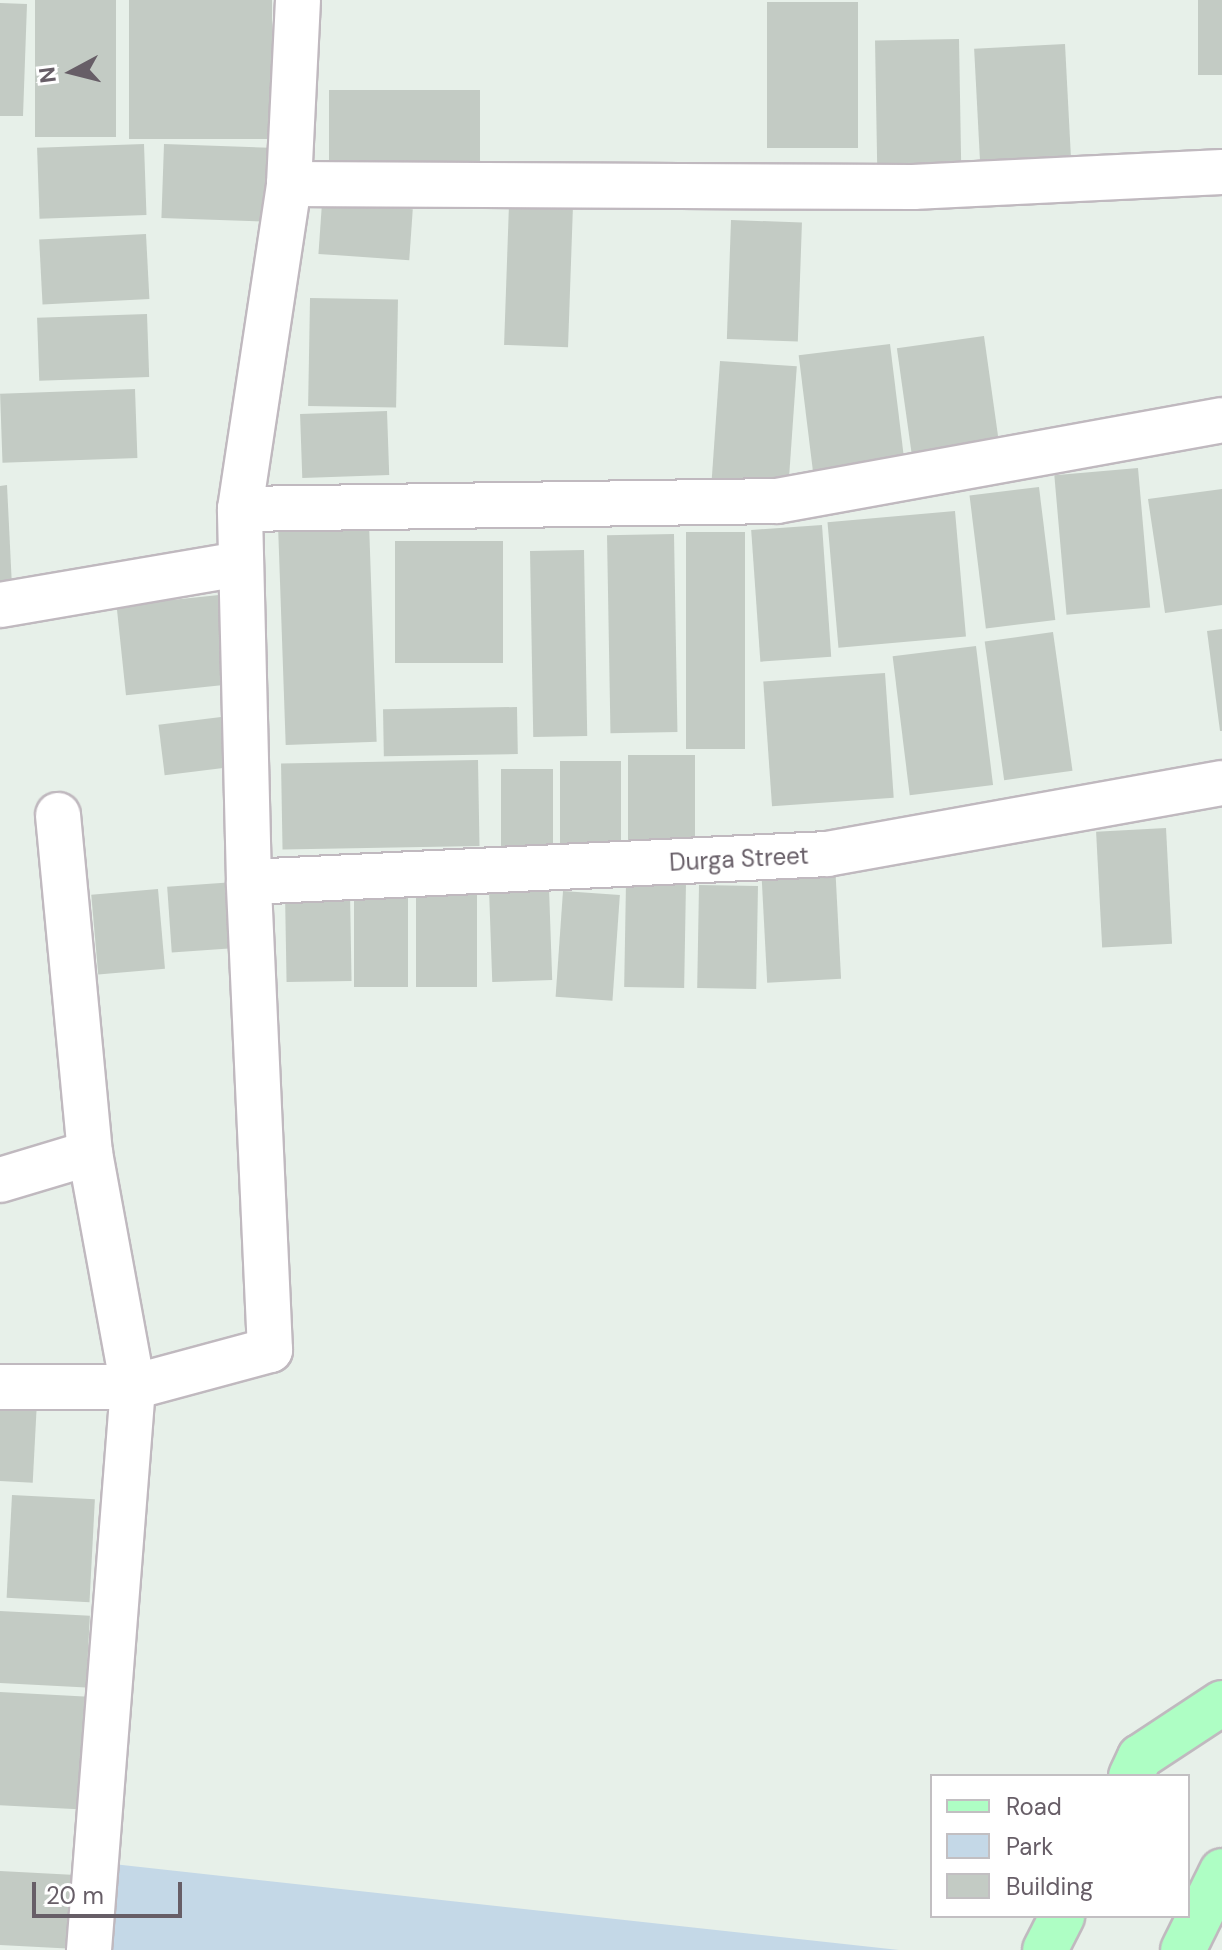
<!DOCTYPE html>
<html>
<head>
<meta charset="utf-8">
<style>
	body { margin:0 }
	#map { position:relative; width:1222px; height:1950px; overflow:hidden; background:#e7f0e9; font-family:"DM Sans",sans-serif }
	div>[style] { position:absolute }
	.green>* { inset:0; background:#c4d8e7 }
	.building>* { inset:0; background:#c3cbc4; transform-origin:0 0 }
	.roads { filter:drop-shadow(2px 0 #c0b9bf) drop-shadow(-2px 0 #c0b9bf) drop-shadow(0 2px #c0b9bf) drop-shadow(0 -2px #c0b9bf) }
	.minor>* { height:44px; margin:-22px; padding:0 22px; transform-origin:22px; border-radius:22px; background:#fff }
	.major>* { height:44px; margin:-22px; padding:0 22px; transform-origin:22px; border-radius:22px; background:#aefec4 }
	span { translate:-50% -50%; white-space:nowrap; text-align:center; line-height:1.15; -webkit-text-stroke:6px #fff; paint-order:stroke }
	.street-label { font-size:24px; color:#675e67 }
	.legend { position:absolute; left:930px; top:1774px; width:260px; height:144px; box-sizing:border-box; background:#fff; border:2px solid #c2bfc2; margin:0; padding:10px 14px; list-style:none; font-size:24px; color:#675e67 }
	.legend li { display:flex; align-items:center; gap:16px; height:40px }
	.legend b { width:40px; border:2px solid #c2bfc2 }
	.north { position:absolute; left:32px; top:32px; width:80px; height:80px; -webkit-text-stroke:6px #fff; paint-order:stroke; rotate:263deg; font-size:22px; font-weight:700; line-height:32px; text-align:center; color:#675e67 }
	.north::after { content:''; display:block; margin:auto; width:28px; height:36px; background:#675e67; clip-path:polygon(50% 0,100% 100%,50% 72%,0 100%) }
	.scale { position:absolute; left:32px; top:1882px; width:150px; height:36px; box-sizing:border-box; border:4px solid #675e67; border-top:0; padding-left:10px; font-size:24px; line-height:28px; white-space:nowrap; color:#675e67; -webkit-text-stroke:6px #fff; paint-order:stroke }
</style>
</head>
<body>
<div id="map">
	<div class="green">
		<i style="clip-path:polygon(104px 1863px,899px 1950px,99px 1950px)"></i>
	</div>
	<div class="building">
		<i style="left:35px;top:0;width:81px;height:137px"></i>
		<i style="left:129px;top:0;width:143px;height:139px"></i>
		<i style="left:1198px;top:0;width:24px;height:75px"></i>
		<i style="left:767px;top:2px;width:91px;height:146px"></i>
		<i style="clip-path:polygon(0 3px,27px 4px,23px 116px,0 116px)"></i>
		<i style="left:959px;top:39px;width:127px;height:84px;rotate:89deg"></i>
		<i style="left:1065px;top:44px;width:123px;height:91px;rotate:87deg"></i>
		<i style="left:329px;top:90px;width:151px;height:82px"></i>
		<i style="left:144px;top:144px;width:71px;height:107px;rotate:88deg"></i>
		<i style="left:164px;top:144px;width:105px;height:74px;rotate:2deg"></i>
		<i style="left:322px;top:203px;width:91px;height:51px;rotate:4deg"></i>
		<i style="left:509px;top:204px;width:64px;height:141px;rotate:2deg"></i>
		<i style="left:731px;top:220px;width:71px;height:119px;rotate:2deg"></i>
		<i style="left:146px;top:234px;width:65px;height:107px;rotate:87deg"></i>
		<i style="left:310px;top:298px;width:88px;height:108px;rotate:1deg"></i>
		<i style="left:147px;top:314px;width:63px;height:110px;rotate:88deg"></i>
		<i style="left:984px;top:336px;width:115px;height:88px;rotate:82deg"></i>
		<i style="left:890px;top:344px;width:124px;height:92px;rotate:83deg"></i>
		<i style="left:720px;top:361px;width:77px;height:122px;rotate:4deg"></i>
		<i style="left:135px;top:389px;width:69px;height:135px;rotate:88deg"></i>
		<i style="left:387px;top:411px;width:64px;height:87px;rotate:88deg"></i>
		<i style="left:1138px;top:468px;width:140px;height:84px;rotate:85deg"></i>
		<i style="clip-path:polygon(7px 485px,12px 587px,0 587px,0 486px)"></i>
		<i style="left:1039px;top:487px;width:134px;height:70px;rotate:83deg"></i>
		<i style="clip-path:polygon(1222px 489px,1222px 605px,1165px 613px,1148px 499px)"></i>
		<i style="left:955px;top:511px;width:126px;height:128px;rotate:85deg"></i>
		<i style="left:369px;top:523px;width:219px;height:91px;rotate:88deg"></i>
		<i style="left:822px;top:525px;width:132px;height:71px;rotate:86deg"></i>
		<i style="left:686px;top:532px;width:59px;height:217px"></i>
		<i style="left:674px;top:534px;width:198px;height:67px;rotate:89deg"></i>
		<i style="left:395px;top:541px;width:108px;height:122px"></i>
		<i style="left:584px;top:550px;width:186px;height:54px;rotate:89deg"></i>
		<i style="left:219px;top:595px;width:90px;height:103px;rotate:84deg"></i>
		<i style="clip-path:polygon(1222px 629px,1222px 731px,1220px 731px,1207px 631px)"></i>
		<i style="left:1053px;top:632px;width:140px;height:69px;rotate:82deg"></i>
		<i style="left:976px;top:646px;width:140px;height:84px;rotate:83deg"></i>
		<i style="left:885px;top:673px;width:125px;height:122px;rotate:86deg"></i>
		<i style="left:517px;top:707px;width:47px;height:134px;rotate:89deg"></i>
		<i style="left:221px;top:717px;width:51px;height:63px;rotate:83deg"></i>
		<i style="left:628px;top:755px;width:67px;height:99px"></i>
		<i style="left:478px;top:760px;width:86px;height:197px;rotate:89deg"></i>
		<i style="left:560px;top:761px;width:61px;height:92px"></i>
		<i style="left:501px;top:769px;width:52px;height:90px"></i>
		<i style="left:1166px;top:828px;width:116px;height:70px;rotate:87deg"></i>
		<i style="left:835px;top:863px;width:116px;height:74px;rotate:87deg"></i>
		<i style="left:235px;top:882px;width:66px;height:68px;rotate:86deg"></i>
		<i style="left:626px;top:882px;width:60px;height:105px;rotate:1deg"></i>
		<i style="left:699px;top:885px;width:59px;height:103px;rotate:1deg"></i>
		<i style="left:549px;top:888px;width:92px;height:60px;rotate:88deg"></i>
		<i style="left:158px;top:889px;width:80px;height:67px;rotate:85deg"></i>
		<i style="left:354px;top:889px;width:54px;height:98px"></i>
		<i style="left:563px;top:891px;width:57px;height:106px;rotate:4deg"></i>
		<i style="left:350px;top:892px;width:89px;height:65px;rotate:89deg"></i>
		<i style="left:477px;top:893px;width:94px;height:61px;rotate:90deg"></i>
		<i style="left:0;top:1400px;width:37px;height:81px;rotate:3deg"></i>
		<i style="left:12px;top:1495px;width:83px;height:103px;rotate:3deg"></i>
		<i style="left:0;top:1611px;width:90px;height:72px;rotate:3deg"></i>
		<i style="left:0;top:1692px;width:89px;height:113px;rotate:3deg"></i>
		<i style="left:0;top:1871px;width:90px;height:74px;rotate:3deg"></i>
	</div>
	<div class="roads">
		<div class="minor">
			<i style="left:289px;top:184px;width:624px;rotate:0.28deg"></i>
			<i style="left:913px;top:187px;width:309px;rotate:-2.8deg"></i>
			<i style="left:240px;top:509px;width:537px;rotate:-0.85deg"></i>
			<i style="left:777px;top:501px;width:452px;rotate:-10.3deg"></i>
			<i style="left:0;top:605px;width:244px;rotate:-9.7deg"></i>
			<i style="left:58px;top:815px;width:340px;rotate:84.6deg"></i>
			<i style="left:90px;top:1153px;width:238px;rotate:79.6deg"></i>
			<i style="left:133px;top:1387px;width:565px;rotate:94.47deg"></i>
			<i style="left:249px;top:882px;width:579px;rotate:-2.77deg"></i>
			<i style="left:827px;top:854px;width:401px;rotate:-10.2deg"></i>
			<i style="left:0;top:1180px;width:94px;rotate:-16.7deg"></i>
			<i style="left:0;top:1387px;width:133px"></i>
			<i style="left:133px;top:1387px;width:142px;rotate:-15.1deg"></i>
			<i style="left:270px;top:1350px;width:468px;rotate:-92.6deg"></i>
			<i style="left:249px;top:882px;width:373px;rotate:-91.4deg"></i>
			<i style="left:240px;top:509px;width:329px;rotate:-81.4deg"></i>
			<i style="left:289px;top:184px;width:184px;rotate:-87.2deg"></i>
		</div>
		<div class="major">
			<i style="left:1131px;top:1776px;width:21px;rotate:-65deg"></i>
			<i style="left:1140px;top:1757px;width:98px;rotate:-33.4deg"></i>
			<i style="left:1045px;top:1950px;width:38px;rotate:-63deg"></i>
			<i style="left:1183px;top:1950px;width:88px;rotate:-63.7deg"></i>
		</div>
	</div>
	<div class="street-label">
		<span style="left:739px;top:859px;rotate:-3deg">Durga Street</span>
	</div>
	<ul class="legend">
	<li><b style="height:10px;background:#aefec4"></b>Road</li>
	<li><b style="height:22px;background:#c4d8e7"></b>Park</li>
	<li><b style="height:22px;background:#c3cbc4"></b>Building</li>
	</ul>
	<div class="north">N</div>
	<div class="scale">20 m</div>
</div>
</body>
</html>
